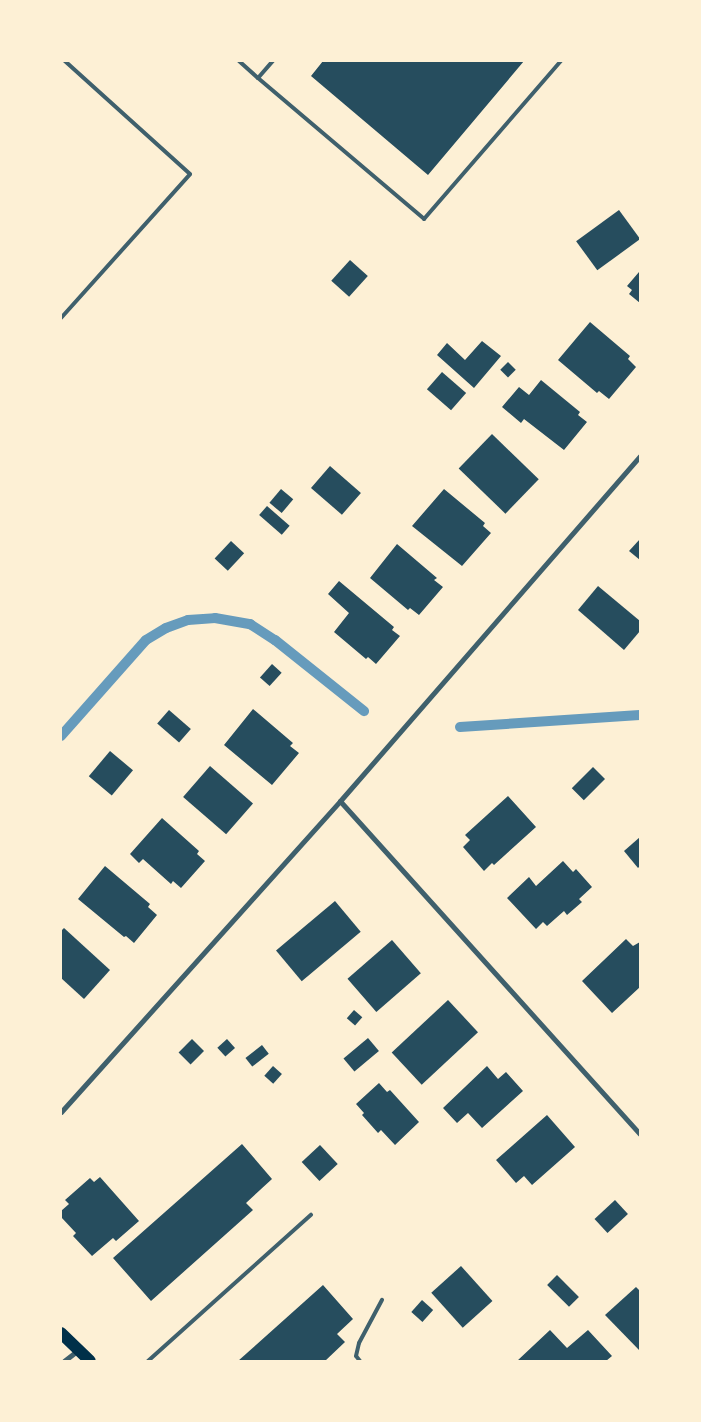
<!DOCTYPE html>
<html>
<head>
<meta charset="utf-8">
<style>
	body { margin:0 }
	#map { position:relative; width:701px; height:1422px; overflow:hidden; background:#fdf0d5; font-family:"PT Serif",serif }
	div>[style] { position:absolute }
	.stream>* { height:10px; margin:-5px; padding:0 5px; transform-origin:5px; border-radius:5px; background:#669bbc }
	.building>* { inset:0; background:#264d5e; transform-origin:0 0 }
	.service>* { height:4px; margin:-2px; padding:0 2px; transform-origin:2px; border-radius:2px; background:#3f606c }
	.minor>* { height:5px; margin:-2.5px; padding:0 2.5px; transform-origin:2.5px; border-radius:2.5px; background:#3f606c }
	.primary>* { height:12px; margin:-6px; padding:0 6px; transform-origin:6px; border-radius:6px; background:#003049 }
	span { translate:-50% -50%; white-space:nowrap; text-align:center; line-height:1.15; -webkit-text-stroke:4.5px #fdf0d5; paint-order:stroke }
	.frame { position:absolute; inset:0; border:62px solid #fdf0d5; pointer-events:none }
</style>
</head>
<body>
<div id="map">
	<div class="stream">
		<i style="left:460px;top:727px;width:180px;rotate:-3.8deg"></i>
		<i style="left:61px;top:736px;width:128px;rotate:-48.5deg"></i>
		<i style="left:146px;top:640px;width:23px;rotate:-31deg"></i>
		<i style="left:166px;top:628px;width:23px;rotate:-20deg"></i>
		<i style="left:188px;top:620px;width:27px;rotate:-4deg"></i>
		<i style="left:215px;top:618px;width:36px;rotate:10deg"></i>
		<i style="left:250px;top:624px;width:30px;rotate:33deg"></i>
		<i style="left:275px;top:640px;width:114px;rotate:38.6deg"></i>
	</div>
	<div class="building">
		<i style="clip-path:polygon(323px 61px,389px 62px,524px 61px,428px 175px,311px 76px)"></i>
		<i style="left:619px;top:210px;width:36px;height:53px;rotate:54deg"></i>
		<i style="left:350px;top:260px;width:24px;height:28px;rotate:42deg"></i>
		<i style="clip-path:polygon(639px 272px,640px 273px,640px 303px,629px 294px,632px 290px,627px 286px)"></i>
		<i style="clip-path:polygon(590px 322px,630px 356px,628px 359px,636px 367px,609px 399px,599px 391px,597px 393px,558px 360px)"></i>
		<i style="clip-path:polygon(482px 341px,501px 356px,474px 388px,437px 355px,447px 343px,465px 360px)"></i>
		<i style="left:508px;top:362px;width:11px;height:11px;rotate:45deg"></i>
		<i style="left:442px;top:372px;width:32px;height:23px;rotate:41deg"></i>
		<i style="clip-path:polygon(541px 380px,580px 412px,578px 415px,587px 422px,564px 450px,524px 419px,521px 423px,502px 407px,519px 387px,529px 395px)"></i>
		<i style="left:492px;top:434px;width:65px;height:48px;rotate:44deg"></i>
		<i style="left:330px;top:466px;width:41px;height:29px;rotate:41deg"></i>
		<i style="left:281px;top:489px;width:16px;height:18px;rotate:40deg"></i>
		<i style="clip-path:polygon(444px 489px,485px 523px,483px 526px,491px 533px,462px 566px,412px 526px)"></i>
		<i style="left:267px;top:506px;width:30px;height:12px;rotate:41deg"></i>
		<i style="clip-path:polygon(640px 539px,640px 560px,629px 551px)"></i>
		<i style="left:231px;top:541px;width:18px;height:24px;rotate:43deg"></i>
		<i style="clip-path:polygon(397px 544px,437px 578px,434px 580px,443px 587px,419px 615px,410px 608px,408px 610px,370px 578px)"></i>
		<i style="clip-path:polygon(339px 581px,394px 627px,392px 630px,400px 636px,376px 664px,368px 657px,366px 659px,334px 632px,349px 613px,328px 594px)"></i>
		<i style="clip-path:polygon(598px 586px,640px 621px,640px 631px,624px 650px,578px 610px)"></i>
		<i style="left:272px;top:664px;width:13px;height:18px;rotate:42deg"></i>
		<i style="clip-path:polygon(253px 709px,293px 743px,290px 746px,299px 753px,272px 785px,224px 745px)"></i>
		<i style="left:169px;top:710px;width:29px;height:18px;rotate:41deg"></i>
		<i style="left:110px;top:751px;width:30px;height:33px;rotate:40deg"></i>
		<i style="left:210px;top:766px;width:57px;height:41px;rotate:41deg"></i>
		<i style="left:593px;top:767px;width:17px;height:30px;rotate:45deg"></i>
		<i style="clip-path:polygon(508px 796px,536px 827px,494px 865px,492px 863px,484px 871px,463px 847px,470px 840px,465px 835px)"></i>
		<i style="clip-path:polygon(162px 818px,199px 851px,197px 854px,205px 861px,181px 888px,173px 881px,171px 884px,143px 859px,139px 863px,130px 854px)"></i>
		<i style="clip-path:polygon(640px 837px,640px 866px,638px 868px,624px 851px)"></i>
		<i style="clip-path:polygon(563px 861px,573px 872px,576px 869px,592px 887px,579px 899px,582px 902px,567px 915px,564px 911px,547px 926px,543px 922px,536px 929px,507px 898px,529px 877px,536px 886px)"></i>
		<i style="clip-path:polygon(105px 866px,150px 904px,148px 907px,157px 915px,134px 943px,126px 936px,124px 937px,78px 899px)"></i>
		<i style="left:335px;top:901px;width:40px;height:77px;rotate:50deg"></i>
		<i style="clip-path:polygon(64px 928px,110px 970px,84px 999px,61px 978px,61px 931px)"></i>
		<i style="clip-path:polygon(626px 939px,633px 946px,640px 942px,640px 987px,612px 1013px,582px 981px)"></i>
		<i style="left:392px;top:940px;width:44px;height:59px;rotate:49deg"></i>
		<i style="left:448px;top:1000px;width:44px;height:77px;rotate:47deg"></i>
		<i style="left:354px;top:1010px;width:11px;height:11px;rotate:41deg"></i>
		<i style="left:368px;top:1038px;width:17px;height:32px;rotate:50deg"></i>
		<i style="left:192px;top:1039px;width:17px;height:19px;rotate:45deg"></i>
		<i style="left:227px;top:1039px;width:12px;height:13px;rotate:48deg"></i>
		<i style="left:262px;top:1045px;width:11px;height:21px;rotate:52deg"></i>
		<i style="left:273px;top:1066px;width:12px;height:13px;rotate:42deg"></i>
		<i style="clip-path:polygon(487px 1066px,498px 1079px,506px 1072px,523px 1091px,482px 1128px,468px 1113px,457px 1123px,443px 1108px)"></i>
		<i style="clip-path:polygon(379px 1083px,387px 1092px,390px 1090px,419px 1122px,395px 1145px,381px 1130px,378px 1133px,362px 1115px,364px 1113px,356px 1104px)"></i>
		<i style="clip-path:polygon(547px 1115px,575px 1147px,532px 1185px,524px 1176px,516px 1183px,496px 1160px)"></i>
		<i style="clip-path:polygon(242px 1144px,272px 1179px,246px 1203px,253px 1210px,151px 1301px,113px 1258px)"></i>
		<i style="left:320px;top:1145px;width:26px;height:25px;rotate:47deg"></i>
		<i style="clip-path:polygon(100px 1177px,139px 1221px,116px 1241px,113px 1238px,92px 1256px,73px 1236px,76px 1233px,61px 1217px,61px 1211px,69px 1204px,65px 1200px,90px 1178px,94px 1182px)"></i>
		<i style="left:615px;top:1200px;width:19px;height:28px;rotate:47deg"></i>
		<i style="left:461px;top:1266px;width:47px;height:40px;rotate:48deg"></i>
		<i style="left:557px;top:1275px;width:31px;height:14px;rotate:45deg"></i>
		<i style="clip-path:polygon(323px 1285px,353px 1319px,337px 1334px,345px 1342px,325px 1361px,238px 1361px)"></i>
		<i style="clip-path:polygon(636px 1287px,640px 1291px,640px 1351px,605px 1315px)"></i>
		<i style="left:422px;top:1300px;width:15px;height:16px;rotate:42deg"></i>
		<i style="clip-path:polygon(550px 1330px,567px 1348px,588px 1330px,612px 1356px,606px 1361px,517px 1361px)"></i>
	</div>
	<div class="service">
		<i style="left:239px;top:61px;width:25px;rotate:42deg"></i>
		<i style="left:258px;top:78px;width:23px;rotate:-49deg"></i>
		<i style="left:258px;top:78px;width:218px;rotate:40.3deg"></i>
		<i style="left:424px;top:219px;width:209px;rotate:-49.1deg"></i>
		<i style="left:61px;top:318px;width:193px;rotate:-48.1deg"></i>
		<i style="left:190px;top:174px;width:169px;rotate:-137.9deg"></i>
		<i style="left:148px;top:1361px;width:219px;rotate:-41.9deg"></i>
		<i style="left:360px;top:1361px;width:6px;rotate:-129deg"></i>
		<i style="left:356px;top:1356px;width:13px;rotate:-77deg"></i>
		<i style="left:359px;top:1343px;width:49px;rotate:-61.9deg"></i>
	</div>
	<div class="minor">
		<i style="left:340px;top:801px;width:448px;rotate:48deg"></i>
		<i style="left:61px;top:1112px;width:418px;rotate:-48.1deg"></i>
		<i style="left:340px;top:801px;width:457px;rotate:-49deg"></i>
		<i style="left:64px;top:1361px;width:18px;rotate:-38deg"></i>
	</div>
	<div class="primary">
		<i style="left:61px;top:1333px;width:40px;rotate:44deg"></i>
	</div>
	<div class="frame"></div>
</div>
</body>
</html>
